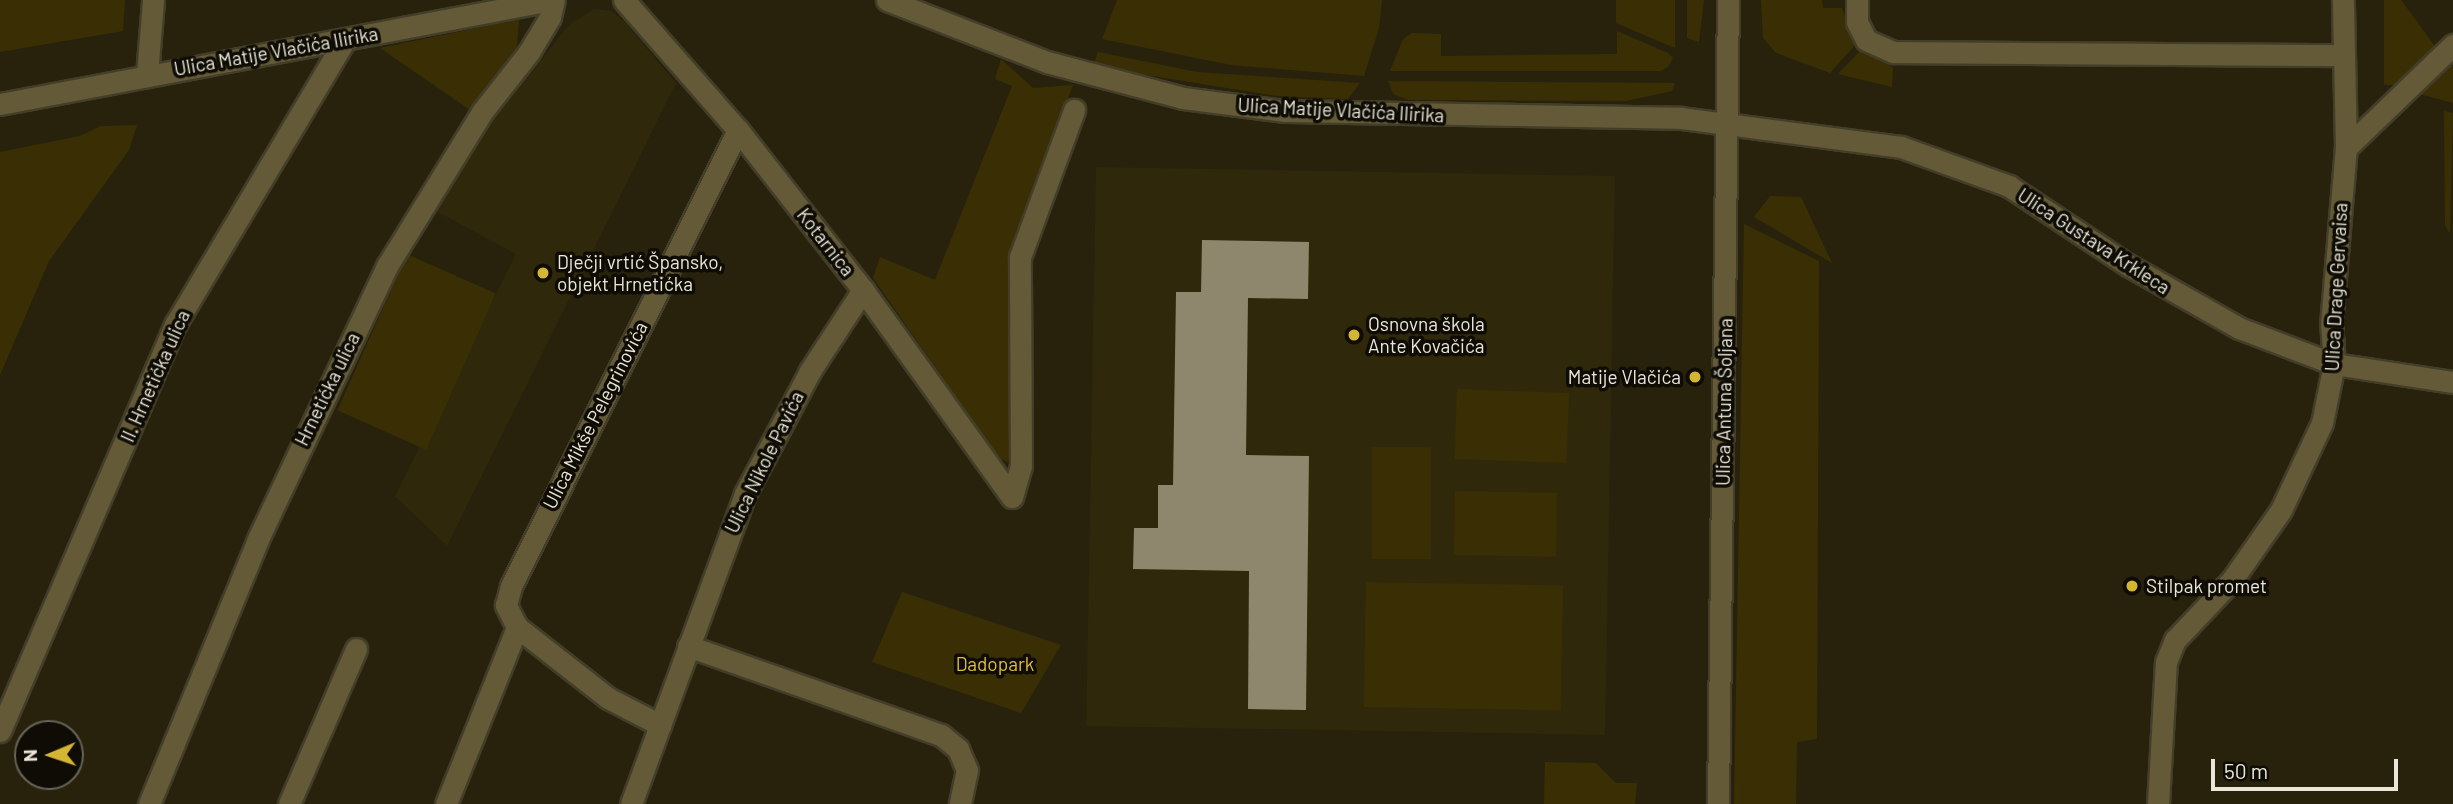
<!DOCTYPE html>
<html>
<head>
<meta charset="utf-8">
<style>
	body { margin:0 }
	#map { position:relative; width:2453px; height:804px; overflow:hidden; background:#28220c; font-family:Barlow,sans-serif }
	div>[style] { position:absolute }
	.built>* { inset:0; background:#30280a; transform-origin:0 0 }
	.green>* { inset:0; background:#3a2f04; transform-origin:0 0 }
	.building>* { inset:0; background:#8e876e }
	.roads { filter:drop-shadow(2px 0 #433e29) drop-shadow(-2px 0 #433e29) drop-shadow(0 2px #433e29) drop-shadow(0 -2px #433e29) }
	.minor>* { height:21px; margin:-10.5px; padding:0 10.5px; transform-origin:10.5px; border-radius:10.5px; background:#645a37 }
	.dots>* { width:19px; height:19px; translate:-50% -50%; box-sizing:border-box; border:4px solid #0e0c04; border-radius:50% }
	span { translate:-50% -50%; white-space:nowrap; text-align:center; line-height:1.15; -webkit-text-stroke:7px #0e0c04; paint-order:stroke }
	.street-label { font-size:19px; color:#eae7d9 }
	.poi-label { font-size:19px; color:#eae7d9 }
	.left { translate:0 -50%; text-align:left }
	.right { translate:-100% -50%; text-align:right }
	.park-label { font-size:19px; color:#e0bf3b }
	.north { position:absolute; left:14px; top:720px; width:70px; height:70px; box-sizing:border-box; background:#0e0c04; border:2px solid #666459; border-radius:50%; rotate:268deg; font-size:19px; font-weight:700; line-height:28px; text-align:center; color:#eae7d9 }
	.north::after { content:''; display:block; margin:auto; width:24px; height:32px; background:#d5b534; clip-path:polygon(50% 0,100% 100%,50% 72%,0 100%) }
	.scale { position:absolute; left:2211px; top:759px; width:187px; height:32px; box-sizing:border-box; border:4px solid #eae7d9; border-top:0; padding-left:9px; font-size:21px; line-height:24px; white-space:nowrap; color:#eae7d9; -webkit-text-stroke:5px #0e0c04; paint-order:stroke }
</style>
</head>
<body>
<div id="map">
	<div class="built">
		<i style="clip-path:polygon(594px 9px,611px 11px,624px 21px,676px 83px,447px 546px,395px 496px,516px 254px,432px 209px,483px 133px,569px 25px)"></i>
		<i style="left:1096px;top:167px;width:519px;height:559px;rotate:1deg"></i>
	</div>
	<div class="green">
		<i style="clip-path:polygon(0 0,125px 0,123px 31px,0 52px)"></i>
		<i style="clip-path:polygon(1117px 0,1382px 0,1379px 28px,1364px 76px,1231px 65px,1102px 39px)"></i>
		<i style="clip-path:polygon(1616px 0,1675px 0,1675px 48px,1616px 23px)"></i>
		<i style="clip-path:polygon(1687px 0,1704px 0,1699px 42px,1687px 38px)"></i>
		<i style="clip-path:polygon(1761px 0,1822px 0,1823px 8px,1842px 8px,1855px 45px,1830px 73px,1776px 53px,1763px 38px)"></i>
		<i style="clip-path:polygon(2384px 0,2401px 0,2437px 49px,2402px 85px,2384px 85px)"></i>
		<i style="clip-path:polygon(519px 19px,517px 47px,470px 110px,380px 48px)"></i>
		<i style="clip-path:polygon(1617px 31px,1668px 53px,1673px 58px,1668px 67px,1661px 71px,1390px 71px,1403px 39px,1412px 33px,1441px 34px,1441px 56px,1617px 54px)"></i>
		<i style="clip-path:polygon(1860px 51px,1893px 67px,1892px 87px,1838px 74px)"></i>
		<i style="clip-path:polygon(1098px 52px,1197px 72px,1360px 83px,1348px 99px,1277px 96px,1115px 70px,1094px 64px)"></i>
		<i style="clip-path:polygon(1001px 59px,1033px 88px,1073px 85px,1018px 236px,1010px 463px,998px 458px,873px 278px,880px 257px,935px 280px,1012px 86px,995px 79px)"></i>
		<i style="clip-path:polygon(2447px 60px,2453px 67px,2453px 103px,2416px 93px)"></i>
		<i style="clip-path:polygon(1388px 81px,1675px 83px,1672px 91px,1626px 101px,1408px 100px,1393px 94px)"></i>
		<i style="clip-path:polygon(2444px 111px,2453px 113px,2450px 233px,2445px 226px)"></i>
		<i style="clip-path:polygon(137px 125px,129px 150px,49px 261px,0 375px,0 152px,80px 136px,101px 126px)"></i>
		<i style="clip-path:polygon(1770px 196px,1801px 197px,1832px 263px,1754px 217px)"></i>
		<i style="clip-path:polygon(1744px 224px,1819px 261px,1817px 739px,1797px 742px,1796px 804px,1734px 804px)"></i>
		<i style="left:407px;top:254px;width:97px;height:171px;rotate:24deg"></i>
		<i style="left:1457px;top:389px;width:112px;height:70px;rotate:2deg"></i>
		<i style="left:1372px;top:447px;width:59px;height:112px"></i>
		<i style="left:1455px;top:491px;width:102px;height:64px;rotate:1deg"></i>
		<i style="left:1366px;top:582px;width:197px;height:125px;rotate:1deg"></i>
		<i style="clip-path:polygon(902px 592px,1061px 645px,1021px 713px,872px 662px)"></i>
		<i style="clip-path:polygon(1545px 762px,1596px 763px,1616px 783px,1637px 783px,1635px 804px,1544px 804px)"></i>
	</div>
	<div class="building">
		<i style="clip-path:polygon(1202px 240px,1309px 242px,1308px 299px,1248px 298px,1246px 455px,1309px 456px,1306px 710px,1248px 709px,1249px 571px,1133px 569px,1134px 528px,1158px 528px,1158px 485px,1173px 485px,1176px 292px,1201px 292px)"></i>
	</div>
	<div class="roads">
		<div class="minor">
			<i style="left:624px;top:0;width:173px;rotate:48.8deg"></i>
			<i style="left:738px;top:130px;width:203px;rotate:52deg"></i>
			<i style="left:863px;top:290px;width:255px;rotate:54.3deg"></i>
			<i style="left:887px;top:0;width:172px;rotate:21.2deg"></i>
			<i style="left:1047px;top:62px;width:141px;rotate:14.8deg"></i>
			<i style="left:1183px;top:98px;width:103px;rotate:7.3deg"></i>
			<i style="left:1285px;top:111px;width:396px;rotate:1deg"></i>
			<i style="left:1681px;top:118px;width:222px;rotate:7.5deg"></i>
			<i style="left:1901px;top:147px;width:115px;rotate:19.9deg"></i>
			<i style="left:2009px;top:186px;width:143px;rotate:33.6deg"></i>
			<i style="left:2128px;top:265px;width:128px;rotate:29.6deg"></i>
			<i style="left:2239px;top:328px;width:102px;rotate:20.8deg"></i>
			<i style="left:2334px;top:364px;width:120px;rotate:8.6deg"></i>
			<i style="left:1857px;top:0;width:22px;rotate:90deg"></i>
			<i style="left:1857px;top:22px;width:20px;rotate:63deg"></i>
			<i style="left:1866px;top:40px;width:30px;rotate:24deg"></i>
			<i style="left:1893px;top:52px;width:447px;rotate:0.4deg"></i>
			<i style="left:147px;top:75px;width:75px;rotate:-85.4deg"></i>
			<i style="left:0;top:104px;width:561px;rotate:-10.69deg"></i>
			<i style="left:2346px;top:148px;width:149px;rotate:-43.9deg"></i>
			<i style="left:1012px;top:497px;width:32px;rotate:-74deg"></i>
			<i style="left:1021px;top:466px;width:209px;rotate:-90.3deg"></i>
			<i style="left:1020px;top:257px;width:157px;rotate:-69.8deg"></i>
			<i style="left:517px;top:627px;width:115px;rotate:38deg"></i>
			<i style="left:608px;top:698px;width:59px;rotate:27.4deg"></i>
			<i style="left:688px;top:646px;width:268px;rotate:19.4deg"></i>
			<i style="left:941px;top:735px;width:22px;rotate:39deg"></i>
			<i style="left:958px;top:749px;width:23px;rotate:67deg"></i>
			<i style="left:967px;top:770px;width:35px;rotate:102deg"></i>
			<i style="left:0;top:731px;width:444px;rotate:-66.7deg"></i>
			<i style="left:176px;top:323px;width:330px;rotate:-59.2deg"></i>
			<i style="left:149px;top:804px;width:287px;rotate:-67.6deg"></i>
			<i style="left:258px;top:539px;width:302px;rotate:-64.7deg"></i>
			<i style="left:387px;top:266px;width:181px;rotate:-58.3deg"></i>
			<i style="left:482px;top:112px;width:76px;rotate:-51.9deg"></i>
			<i style="left:529px;top:52px;width:41px;rotate:-59deg"></i>
			<i style="left:550px;top:17px;width:17px;rotate:-77deg"></i>
			<i style="left:289px;top:804px;width:169px;rotate:-66.6deg"></i>
			<i style="left:446px;top:804px;width:191px;rotate:-68.1deg"></i>
			<i style="left:517px;top:627px;width:25px;rotate:-117deg"></i>
			<i style="left:506px;top:605px;width:20px;rotate:-75deg"></i>
			<i style="left:511px;top:586px;width:509px;rotate:-63.54deg"></i>
			<i style="left:631px;top:804px;width:330px;rotate:-69.8deg"></i>
			<i style="left:745px;top:494px;width:139px;rotate:-62.1deg"></i>
			<i style="left:810px;top:371px;width:97px;rotate:-56.8deg"></i>
			<i style="left:1718px;top:804px;width:804px;rotate:-89.29deg"></i>
			<i style="left:2158px;top:804px;width:142px;rotate:-86.8deg"></i>
			<i style="left:2166px;top:662px;width:24px;rotate:-68deg"></i>
			<i style="left:2175px;top:640px;width:83px;rotate:-46.5deg"></i>
			<i style="left:2232px;top:580px;width:85px;rotate:-55deg"></i>
			<i style="left:2281px;top:510px;width:96px;rotate:-64.8deg"></i>
			<i style="left:2322px;top:423px;width:60px;rotate:-78.5deg"></i>
			<i style="left:2334px;top:364px;width:39px;rotate:-94deg"></i>
			<i style="left:2331px;top:325px;width:178px;rotate:-85.2deg"></i>
			<i style="left:2346px;top:148px;width:148px;rotate:-91.2deg"></i>
		</div>
	</div>
	<div class="dots">
		<i style="left:543px;top:273px;background:#d5b534"></i>
		<i style="left:1354px;top:335px;background:#d5b534"></i>
		<i style="left:1695px;top:377px;background:#d5b534"></i>
		<i style="left:2132px;top:586px;background:#d5b534"></i>
	</div>
	<div class="street-label">
		<span style="left:276px;top:51px;rotate:-10deg">Ulica Matije Vlačića Ilirika</span>
		<span style="left:1341px;top:110px;rotate:3deg">Ulica Matije Vlačića Ilirika</span>
		<span style="left:2094px;top:241px;rotate:33deg">Ulica Gustava Krkleca</span>
		<span style="left:826px;top:242px;rotate:52deg">Kotarnica</span>
		<span style="left:2336px;top:287px;rotate:-87deg">Ulica Drage Gervaisa</span>
		<span style="left:155px;top:376px;rotate:-66deg">II. Hrnetićka ulica</span>
		<span style="left:327px;top:389px;rotate:-64deg">Hrnetićka ulica</span>
		<span style="left:1724px;top:402px;rotate:-89deg">Ulica Antuna Šoljana</span>
		<span style="left:595px;top:415px;rotate:-63deg">Ulica Mikše Pelegrinovića</span>
		<span style="left:764px;top:462px;rotate:-64deg">Ulica Nikole Pavića</span>
	</div>
	<div class="poi-label">
		<span class="left" style="left:557px;top:273px">Dječji vrtić Špansko,<br>objekt Hrnetićka</span>
		<span class="left" style="left:1368px;top:335px">Osnovna škola<br>Ante Kovačića</span>
		<span class="right" style="left:1681px;top:377px">Matije Vlačića</span>
		<span class="left" style="left:2146px;top:586px">Stilpak promet</span>
	</div>
	<div class="park-label">
		<span style="left:995px;top:664px">Dadopark</span>
	</div>
	<div class="north">N</div>
	<div class="scale">50 m</div>
</div>
</body>
</html>
